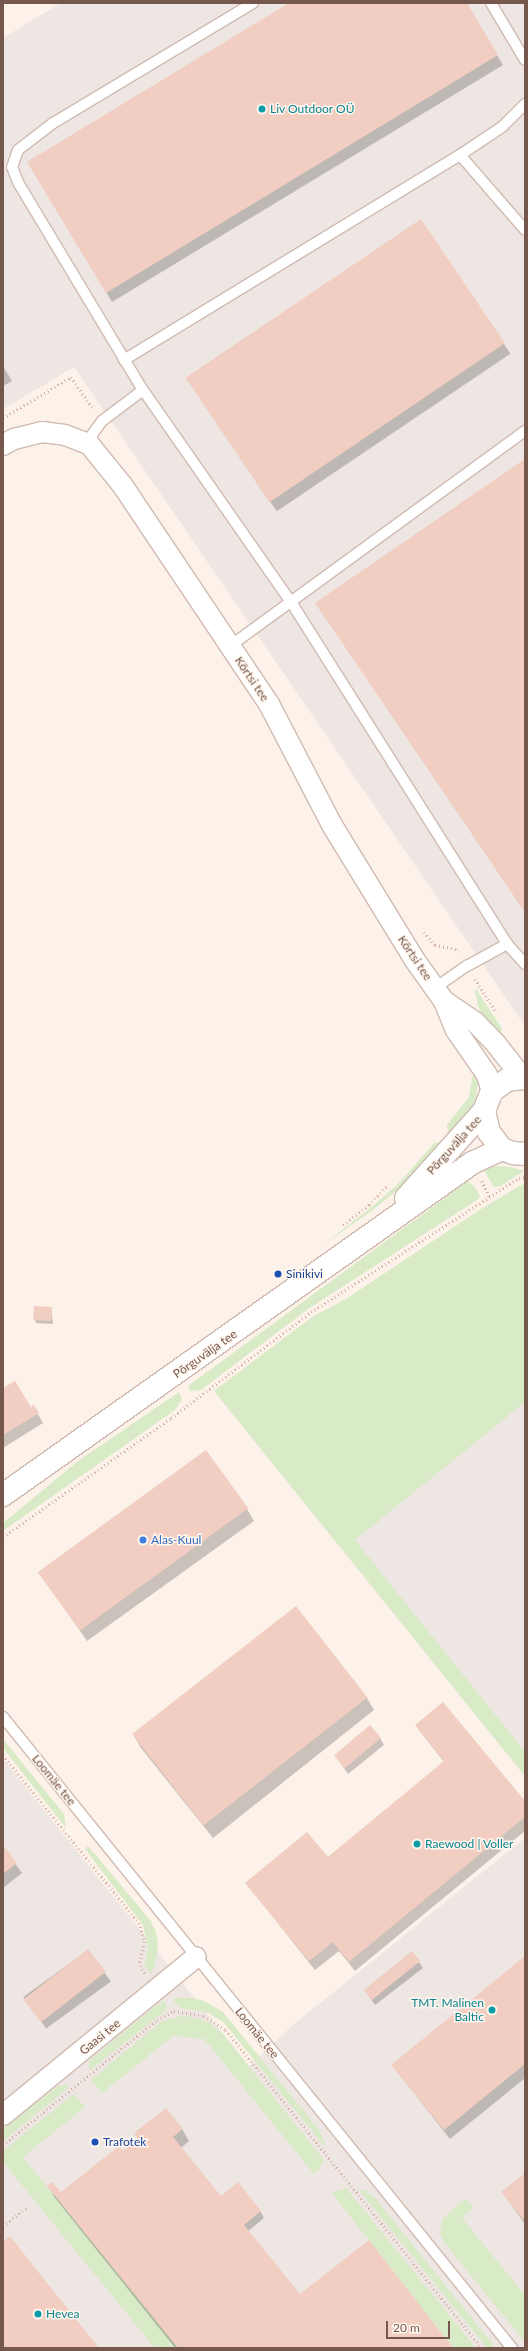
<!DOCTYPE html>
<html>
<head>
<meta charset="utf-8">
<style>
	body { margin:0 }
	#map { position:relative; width:528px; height:2351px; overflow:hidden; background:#fcf2e9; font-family:Lato,sans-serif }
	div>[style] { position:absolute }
	.industrial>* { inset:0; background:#ede6e2 }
	.green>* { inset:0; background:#d9eac7 }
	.shadow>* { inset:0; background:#0003; transform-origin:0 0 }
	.building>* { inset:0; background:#f1cec1; transform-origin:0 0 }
	.path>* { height:2.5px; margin-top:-1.25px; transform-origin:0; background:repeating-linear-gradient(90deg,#d6b1a3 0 1px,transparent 0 4px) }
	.roads { filter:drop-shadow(1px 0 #d0bbb1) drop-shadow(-1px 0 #d0bbb1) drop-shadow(0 1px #d0bbb1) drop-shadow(0 -1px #d0bbb1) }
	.lane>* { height:10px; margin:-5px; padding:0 5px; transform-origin:5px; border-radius:5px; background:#fff }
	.street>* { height:20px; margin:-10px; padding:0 10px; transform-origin:10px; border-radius:10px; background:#fff }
	.secondary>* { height:22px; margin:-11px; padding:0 11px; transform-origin:11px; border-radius:11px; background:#fff }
	.dots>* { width:11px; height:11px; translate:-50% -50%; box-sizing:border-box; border:2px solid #fff7ef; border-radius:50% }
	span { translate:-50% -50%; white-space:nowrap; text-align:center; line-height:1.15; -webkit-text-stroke:3px #fff7ef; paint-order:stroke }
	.culture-label { font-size:12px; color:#0d838f }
	.left { translate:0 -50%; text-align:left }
	.right { translate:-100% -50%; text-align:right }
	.street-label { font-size:12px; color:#76574c }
	.transit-label { font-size:12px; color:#164399 }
	.shop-label { font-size:12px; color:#366cbe }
	.frame { position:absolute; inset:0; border:4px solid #76574c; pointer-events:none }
	.scale { position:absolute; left:386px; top:2321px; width:64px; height:18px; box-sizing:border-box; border:2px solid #76574c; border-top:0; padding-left:5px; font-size:12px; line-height:14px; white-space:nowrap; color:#76574c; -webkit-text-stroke:3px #fff7ef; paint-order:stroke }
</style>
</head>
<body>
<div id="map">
	<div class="industrial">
		<i style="clip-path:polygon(61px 3px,525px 3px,525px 1026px,74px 367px,3px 409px,3px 38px)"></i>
		<i style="clip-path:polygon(525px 1191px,525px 1776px,214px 1391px)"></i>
		<i style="clip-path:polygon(3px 1759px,249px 2066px,293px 2025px,525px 1838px,525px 2348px,3px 2348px)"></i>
	</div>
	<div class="green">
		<i style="clip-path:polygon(476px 989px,501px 1027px,502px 1030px,499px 1036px,486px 1022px,479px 1008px,475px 992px)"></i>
		<i style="clip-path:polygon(474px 1068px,477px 1074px,478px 1083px,476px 1097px,470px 1112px,452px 1137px,448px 1132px,447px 1125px,469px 1097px)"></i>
		<i style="clip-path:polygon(440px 1142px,443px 1145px,402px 1186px,374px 1209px,323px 1245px,373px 1206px,401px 1181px,434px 1143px)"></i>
		<i style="clip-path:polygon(496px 1166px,511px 1167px,524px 1171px,499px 1187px,493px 1186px,484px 1170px)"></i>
		<i style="clip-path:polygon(468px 1181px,475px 1187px,480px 1196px,477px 1200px,308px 1309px,201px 1390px,190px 1391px,188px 1386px)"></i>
		<i style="clip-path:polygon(525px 1183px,525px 1402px,355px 1540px,525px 1752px,525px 1776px,214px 1391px,312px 1317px,346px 1299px,481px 1209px)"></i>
		<i style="clip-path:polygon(179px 1392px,182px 1399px,175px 1410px,3px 1531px,3px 1523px,78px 1461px)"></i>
		<i style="clip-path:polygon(3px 1739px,64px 1814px,66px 1828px,3px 1748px)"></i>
		<i style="clip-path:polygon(88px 1846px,150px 1920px,156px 1932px,158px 1944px,155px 1965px,151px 1974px,144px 1965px,148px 1949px,143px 1925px,85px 1849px)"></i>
		<i style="clip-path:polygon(174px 1998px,192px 1998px,204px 2001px,223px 2012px,320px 2131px,326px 2148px,224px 2023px,208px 2013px,182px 2008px,174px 2002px)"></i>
		<i style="clip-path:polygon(164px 2001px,167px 2006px,166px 2010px,89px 2071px,89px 2061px,153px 2008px)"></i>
		<i style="clip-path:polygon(181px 2016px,192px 2017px,208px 2022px,223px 2034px,324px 2160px,320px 2168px,314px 2174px,204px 2039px,173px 2036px,102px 2093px,91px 2080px,161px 2022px)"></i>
		<i style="clip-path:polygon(65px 2085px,69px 2087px,3px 2141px,3px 2129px,58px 2086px)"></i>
		<i style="clip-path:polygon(74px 2094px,85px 2107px,23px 2157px,178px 2348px,155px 2348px,3px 2162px,3px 2151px)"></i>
		<i style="clip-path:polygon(346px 2188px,476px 2348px,453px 2348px,332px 2193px)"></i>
		<i style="clip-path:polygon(358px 2189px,366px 2191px,375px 2198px,496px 2348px,487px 2348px)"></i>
		<i style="clip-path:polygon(466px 2200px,474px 2207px,462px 2218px,525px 2295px,525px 2342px,443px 2241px,440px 2233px,442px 2219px,462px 2201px)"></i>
	</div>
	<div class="shadow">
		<i style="clip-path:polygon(291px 3px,465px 3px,503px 65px,112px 302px,28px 162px)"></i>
		<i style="left:421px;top:221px;width:160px;height:282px;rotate:56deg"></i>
		<i style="clip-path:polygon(3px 366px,12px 381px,3px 386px)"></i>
		<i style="clip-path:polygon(525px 460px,525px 912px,316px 603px)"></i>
		<i style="clip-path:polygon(51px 1308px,53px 1324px,36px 1323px,35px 1320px)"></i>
		<i style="clip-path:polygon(3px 1389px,31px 1408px,33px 1406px,43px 1423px,3px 1448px)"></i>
		<i style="clip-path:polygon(247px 1509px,254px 1521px,87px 1641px,39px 1572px)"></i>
		<i style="clip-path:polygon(296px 1608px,367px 1698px,374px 1710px,213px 1838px,141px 1748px,134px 1736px)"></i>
		<i style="clip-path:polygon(416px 1726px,525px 1803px,525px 1831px,355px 1971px,339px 1951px,315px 1970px,246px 1883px,327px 1858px,444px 1762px)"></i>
		<i style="clip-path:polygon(380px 1738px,384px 1745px,348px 1774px,335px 1755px)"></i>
		<i style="clip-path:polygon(3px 1847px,22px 1873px,3px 1888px)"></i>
		<i style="left:88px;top:1950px;width:39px;height:80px;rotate:54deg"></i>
		<i style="clip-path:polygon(525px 1957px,525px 2078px,450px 2139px,392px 2065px)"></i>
		<i style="clip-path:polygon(419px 1962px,423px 1968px,375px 2005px,368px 1995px)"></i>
		<i style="clip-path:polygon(182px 2129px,189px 2141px,181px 2148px,224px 2202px,260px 2211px,264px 2218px,248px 2231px,299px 2295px,452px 2348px,175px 2348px,55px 2198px,48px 2186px,60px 2194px,123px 2152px)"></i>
		<i style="clip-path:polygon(525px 2174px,525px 2224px,502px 2192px)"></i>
	</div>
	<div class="building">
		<i style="clip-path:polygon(289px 3px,467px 3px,498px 55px,106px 293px,27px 162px)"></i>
		<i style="left:421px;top:219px;width:150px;height:284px;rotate:56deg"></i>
		<i style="clip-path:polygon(525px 459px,525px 912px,315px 603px)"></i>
		<i style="left:34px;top:1306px;width:18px;height:14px;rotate:3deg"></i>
		<i style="clip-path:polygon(15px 1381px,31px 1407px,34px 1405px,39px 1413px,3px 1435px,3px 1388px)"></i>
		<i style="left:206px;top:1450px;width:72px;height:208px;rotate:54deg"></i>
		<i style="left:296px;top:1606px;width:116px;height:208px;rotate:52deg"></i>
		<i style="clip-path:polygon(443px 1702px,525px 1801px,525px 1817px,349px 1962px,333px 1942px,309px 1961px,245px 1883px,307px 1832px,328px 1857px,444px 1761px,415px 1725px)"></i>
		<i style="left:370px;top:1725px;width:17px;height:47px;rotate:50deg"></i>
		<i style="clip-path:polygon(3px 1845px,17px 1863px,3px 1874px)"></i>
		<i style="left:88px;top:1949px;width:29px;height:82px;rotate:52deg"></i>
		<i style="left:412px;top:1951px;width:13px;height:62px;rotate:51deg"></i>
		<i style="clip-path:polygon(525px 1956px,525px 2064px,444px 2130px,391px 2065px)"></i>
		<i style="clip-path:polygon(166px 2108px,183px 2129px,173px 2137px,221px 2196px,238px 2182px,261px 2211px,244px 2225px,300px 2294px,369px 2240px,453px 2348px,178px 2348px,47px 2186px,52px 2182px,61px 2192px,119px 2146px,123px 2151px,138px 2139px,134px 2133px)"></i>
		<i style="clip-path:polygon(525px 2173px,525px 2222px,501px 2192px)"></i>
		<i style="clip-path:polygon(10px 2236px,28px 2259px,99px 2348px,3px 2348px,3px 2242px)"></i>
	</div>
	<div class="path">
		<i style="left:3px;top:418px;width:79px;rotate:-31.1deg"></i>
		<i style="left:71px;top:377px;width:38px;rotate:55deg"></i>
		<i style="left:424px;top:932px;width:17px;rotate:50deg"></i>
		<i style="left:435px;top:945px;width:21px;rotate:11deg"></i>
		<i style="left:456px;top:949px;width:4px;rotate:45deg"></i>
		<i style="left:475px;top:979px;width:40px;rotate:57.1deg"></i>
		<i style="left:482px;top:1181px;width:19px;rotate:65deg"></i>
		<i style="left:343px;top:1225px;width:33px;rotate:-38deg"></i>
		<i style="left:369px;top:1205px;width:25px;rotate:-47deg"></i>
		<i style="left:3px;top:1537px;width:206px;rotate:-35.3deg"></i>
		<i style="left:171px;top:1418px;width:176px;rotate:-37.1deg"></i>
		<i style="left:311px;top:1312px;width:247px;rotate:-32.8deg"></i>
		<i style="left:519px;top:1178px;width:6px;rotate:-9deg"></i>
		<i style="left:3px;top:1755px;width:216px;rotate:51deg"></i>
		<i style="left:139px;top:1923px;width:20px;rotate:72deg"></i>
		<i style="left:145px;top:1942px;width:21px;rotate:104deg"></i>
		<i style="left:140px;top:1962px;width:7px;rotate:74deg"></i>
		<i style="left:142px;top:1969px;width:5px;rotate:53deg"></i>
		<i style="left:3px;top:2145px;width:198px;rotate:-39.1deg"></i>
		<i style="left:157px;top:2020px;width:19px;rotate:-28deg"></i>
		<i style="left:174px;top:2011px;width:30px;rotate:9deg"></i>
		<i style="left:204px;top:2016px;width:26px;rotate:32deg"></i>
		<i style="left:226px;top:2030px;width:408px;rotate:51.2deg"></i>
		<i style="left:3px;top:2226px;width:29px;rotate:-38deg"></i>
	</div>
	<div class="roads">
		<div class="lane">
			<i style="left:253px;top:3px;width:233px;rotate:149deg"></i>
			<i style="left:53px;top:123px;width:44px;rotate:142.4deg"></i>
			<i style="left:18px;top:150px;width:18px;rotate:109deg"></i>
			<i style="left:12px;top:167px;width:18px;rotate:68deg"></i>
			<i style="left:19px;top:184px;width:240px;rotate:59deg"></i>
			<i style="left:143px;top:390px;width:259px;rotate:55.1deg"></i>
			<i style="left:291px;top:602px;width:404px;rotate:57.7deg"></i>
			<i style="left:507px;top:944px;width:27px;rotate:48deg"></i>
			<i style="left:491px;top:3px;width:66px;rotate:59.2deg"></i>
			<i style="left:460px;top:155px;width:99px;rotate:49.1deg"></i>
			<i style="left:124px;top:360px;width:394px;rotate:-31.4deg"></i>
			<i style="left:460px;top:155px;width:50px;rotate:-33.7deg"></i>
			<i style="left:502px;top:127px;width:33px;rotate:-45deg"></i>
			<i style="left:86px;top:443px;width:27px;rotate:-54deg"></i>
			<i style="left:102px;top:421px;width:51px;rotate:-37.1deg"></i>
			<i style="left:230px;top:646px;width:365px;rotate:-36.1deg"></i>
			<i style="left:435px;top:988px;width:39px;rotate:-35deg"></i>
			<i style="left:467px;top:966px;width:46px;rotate:-28.8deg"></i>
			<i style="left:3px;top:1717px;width:811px;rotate:51.11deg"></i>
		</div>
		<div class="street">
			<i style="left:3px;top:445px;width:13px;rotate:-29deg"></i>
			<i style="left:14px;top:439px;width:29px;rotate:-14deg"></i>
			<i style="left:42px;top:432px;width:23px;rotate:7deg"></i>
			<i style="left:65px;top:435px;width:26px;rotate:21deg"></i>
			<i style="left:89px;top:444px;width:54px;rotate:51deg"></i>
			<i style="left:123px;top:486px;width:262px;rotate:56.2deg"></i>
			<i style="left:269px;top:704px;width:136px;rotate:62.5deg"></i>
			<i style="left:332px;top:825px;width:157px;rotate:58.5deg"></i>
			<i style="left:414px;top:959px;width:52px;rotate:54.5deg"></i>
			<i style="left:444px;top:1001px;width:31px;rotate:68deg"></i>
			<i style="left:456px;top:1030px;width:55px;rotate:55.4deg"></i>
			<i style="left:487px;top:1075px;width:17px;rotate:73deg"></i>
			<i style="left:444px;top:1001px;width:37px;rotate:34deg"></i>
			<i style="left:475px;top:1022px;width:30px;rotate:46deg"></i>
			<i style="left:496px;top:1044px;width:42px;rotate:51.8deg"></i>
			<i style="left:3px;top:2115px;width:249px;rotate:-39.3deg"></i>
		</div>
		<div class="secondary">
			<i style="left:525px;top:1078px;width:18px;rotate:174deg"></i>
			<i style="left:507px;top:1080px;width:19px;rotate:144deg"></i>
			<i style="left:492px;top:1091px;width:22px;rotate:112deg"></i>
			<i style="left:484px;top:1111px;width:22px;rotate:77deg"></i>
			<i style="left:489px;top:1132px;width:21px;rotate:53deg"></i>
			<i style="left:502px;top:1149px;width:12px;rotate:20deg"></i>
			<i style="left:513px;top:1153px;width:12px;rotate:5deg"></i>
			<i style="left:406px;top:1198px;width:117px;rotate:-48.1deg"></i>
			<i style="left:3px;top:1495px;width:575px;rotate:-35.29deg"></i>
			<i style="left:472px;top:1163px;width:33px;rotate:-25deg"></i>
		</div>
	</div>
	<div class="dots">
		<i style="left:262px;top:109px;background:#0f9aa8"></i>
		<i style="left:278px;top:1274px;background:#1a4fb4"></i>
		<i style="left:143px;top:1540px;background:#3f7fe0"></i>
		<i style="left:417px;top:1844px;background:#0f9aa8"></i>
		<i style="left:492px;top:2010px;background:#0f9aa8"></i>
		<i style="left:95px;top:2142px;background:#1a4fb4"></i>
		<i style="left:38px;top:2314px;background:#0f9aa8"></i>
	</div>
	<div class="culture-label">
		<span class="left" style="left:270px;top:109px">Liv Outdoor OÜ</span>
		<span class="left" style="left:425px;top:1844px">Raewood | Voller</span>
		<span class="right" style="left:484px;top:2010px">TMT. Malinen<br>Baltic</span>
		<span class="left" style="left:46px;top:2314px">Hevea</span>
	</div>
	<div class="street-label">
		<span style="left:252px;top:679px;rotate:56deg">Kõrtsi tee</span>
		<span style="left:415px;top:958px;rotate:56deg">Kõrtsi tee</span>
		<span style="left:454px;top:1145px;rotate:-48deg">Põrguvälja tee</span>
		<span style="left:205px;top:1354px;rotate:-35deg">Põrguvälja tee</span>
		<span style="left:54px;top:1780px;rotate:51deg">Loomäe tee</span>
		<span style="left:257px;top:2033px;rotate:51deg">Loomäe tee</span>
		<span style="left:100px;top:2037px;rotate:-39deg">Gaasi tee</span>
	</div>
	<div class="transit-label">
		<span class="left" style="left:286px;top:1274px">Sinikivi</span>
		<span class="left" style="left:103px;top:2142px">Trafotek</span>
	</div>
	<div class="shop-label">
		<span class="left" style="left:151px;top:1540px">Alas-Kuul</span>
	</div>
	<div class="frame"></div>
	<div class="scale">20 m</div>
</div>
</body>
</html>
